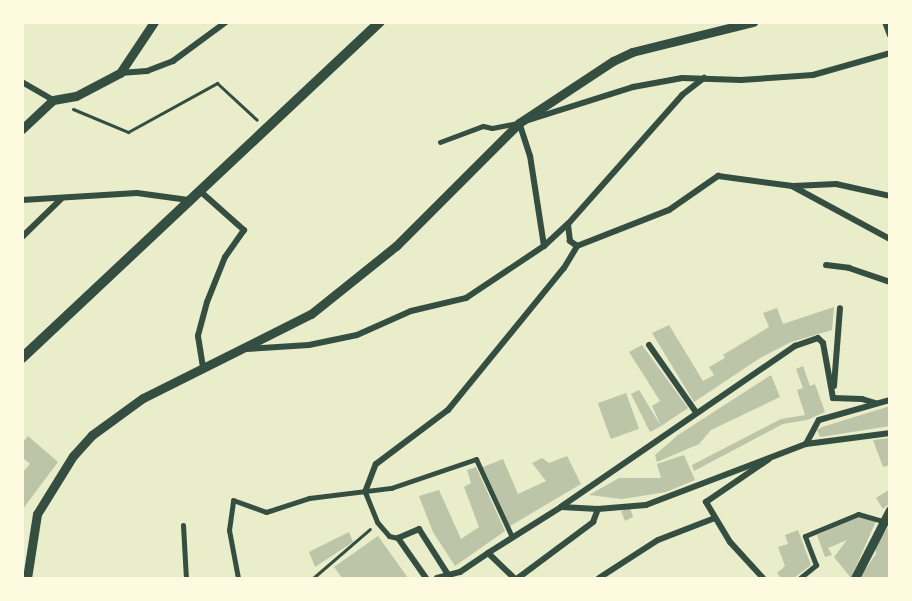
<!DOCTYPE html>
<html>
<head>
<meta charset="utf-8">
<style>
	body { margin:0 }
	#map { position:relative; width:912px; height:601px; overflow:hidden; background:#e9edc9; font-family:"IBM Plex Sans",sans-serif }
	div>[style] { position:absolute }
	.building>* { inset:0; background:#bcc5a7; transform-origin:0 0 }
	.path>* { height:3px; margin:-1.5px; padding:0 1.5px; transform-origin:1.5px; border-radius:1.5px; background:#344e41 }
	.pedestrian>* { height:5px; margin:-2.5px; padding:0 2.5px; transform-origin:2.5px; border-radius:2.5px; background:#344e41 }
	.minor>* { height:6px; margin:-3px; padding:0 3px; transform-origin:3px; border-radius:3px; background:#344e41 }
	.tertiary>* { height:9px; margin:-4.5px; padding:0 4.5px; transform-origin:4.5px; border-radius:4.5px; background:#344e41 }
	.secondary>* { height:10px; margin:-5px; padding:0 5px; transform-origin:5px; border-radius:5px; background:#344e41 }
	span { translate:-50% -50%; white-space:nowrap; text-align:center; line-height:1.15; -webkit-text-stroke:6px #fefae0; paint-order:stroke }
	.frame { position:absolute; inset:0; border:24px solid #fefae0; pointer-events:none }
</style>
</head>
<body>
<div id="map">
	<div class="building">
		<i style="clip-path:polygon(834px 307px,832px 330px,791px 342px,760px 358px,694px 402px,652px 333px,669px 325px,703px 381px,714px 375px,709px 367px,725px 358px,723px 355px,769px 327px,763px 313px,777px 308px,783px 324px)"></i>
		<i style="clip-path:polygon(642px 345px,688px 408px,661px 426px,650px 432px,631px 394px,639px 390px,661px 426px,652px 406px,660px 401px,629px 352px)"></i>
		<i style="clip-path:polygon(803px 366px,810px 386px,815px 384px,825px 412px,807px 420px,783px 424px,694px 471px,692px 465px,781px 419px,805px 415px,797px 390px,803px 388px,796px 369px)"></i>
		<i style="clip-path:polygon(771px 375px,780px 397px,711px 430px,699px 444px,657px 462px,655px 455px,678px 435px)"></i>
		<i style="left:626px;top:393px;width:38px;height:30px;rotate:70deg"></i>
		<i style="clip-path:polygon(890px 406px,890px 426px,820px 437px,817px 430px,822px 427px)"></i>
		<i style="clip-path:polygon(28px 436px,58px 462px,22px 510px,22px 473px,30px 464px,22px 457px,22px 443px)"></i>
		<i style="clip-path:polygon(890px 438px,890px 465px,883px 467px,873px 440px)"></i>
		<i style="clip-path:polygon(684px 455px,695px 480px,666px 492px,622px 499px,589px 495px,619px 478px,661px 478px,657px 464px)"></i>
		<i style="clip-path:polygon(567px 456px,581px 484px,510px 526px,483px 467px,503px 459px,518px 494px,546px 481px,532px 463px,542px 458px,549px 463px)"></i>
		<i style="clip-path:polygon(476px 467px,505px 531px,455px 566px,433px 532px,419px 496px,439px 490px,461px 539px,479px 527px,464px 487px,471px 483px,467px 470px)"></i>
		<i style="clip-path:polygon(890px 489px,890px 503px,883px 509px,876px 498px)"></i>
		<i style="clip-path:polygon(630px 508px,633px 517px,625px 521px,621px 511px)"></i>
		<i style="clip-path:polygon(858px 517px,876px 521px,851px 578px,834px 557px,847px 540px,828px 548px,832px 555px,825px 557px,817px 535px)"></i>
		<i style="clip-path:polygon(890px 525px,890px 578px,859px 578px,876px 554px,875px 545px)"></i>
		<i style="clip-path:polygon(798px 530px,811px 565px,794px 578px,781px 578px,777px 573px,785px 566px,778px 547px,788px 544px,785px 535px)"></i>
		<i style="clip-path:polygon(349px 532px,353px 542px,315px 567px,309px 552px)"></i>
		<i style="clip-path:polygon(378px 536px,408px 578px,342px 578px,334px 567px)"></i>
	</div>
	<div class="path">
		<i style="left:73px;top:109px;width:60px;rotate:22.7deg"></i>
		<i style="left:128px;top:132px;width:102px;rotate:-28.8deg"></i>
		<i style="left:217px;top:83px;width:54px;rotate:42.8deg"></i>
		<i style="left:313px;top:578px;width:75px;rotate:-40.7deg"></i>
	</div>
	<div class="pedestrian">
		<i style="left:440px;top:142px;width:46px;rotate:-20.4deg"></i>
		<i style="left:483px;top:126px;width:9px;rotate:13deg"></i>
		<i style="left:492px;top:128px;width:26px;rotate:-11deg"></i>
		<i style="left:365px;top:492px;width:32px;rotate:68deg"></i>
		<i style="left:377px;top:522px;width:18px;rotate:49deg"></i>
		<i style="left:389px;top:536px;width:9px;rotate:13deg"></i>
		<i style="left:183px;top:525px;width:53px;rotate:86.8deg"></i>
		<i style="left:238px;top:578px;width:49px;rotate:-100.6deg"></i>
		<i style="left:229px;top:530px;width:30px;rotate:-82deg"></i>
		<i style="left:233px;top:500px;width:35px;rotate:20deg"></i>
		<i style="left:266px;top:512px;width:45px;rotate:-18deg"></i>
		<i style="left:309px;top:498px;width:83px;rotate:-7deg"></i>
		<i style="left:391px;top:488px;width:90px;rotate:-18.8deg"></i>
		<i style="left:476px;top:459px;width:86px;rotate:65.2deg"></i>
		<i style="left:800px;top:578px;width:21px;rotate:-39deg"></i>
		<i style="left:816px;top:565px;width:31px;rotate:-111deg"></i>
		<i style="left:805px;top:536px;width:57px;rotate:-22.5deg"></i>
		<i style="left:858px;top:514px;width:26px;rotate:16deg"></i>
	</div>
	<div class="minor">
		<i style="left:885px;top:22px;width:14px;rotate:69deg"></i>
		<i style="left:120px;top:73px;width:27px;rotate:-4deg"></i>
		<i style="left:147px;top:71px;width:28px;rotate:-21deg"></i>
		<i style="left:173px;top:61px;width:66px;rotate:-36.3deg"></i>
		<i style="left:22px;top:82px;width:36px;rotate:30deg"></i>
		<i style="left:793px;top:186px;width:43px;rotate:-2.7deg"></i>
		<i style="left:836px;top:184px;width:55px;rotate:12.5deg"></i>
		<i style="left:200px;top:191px;width:59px;rotate:41.6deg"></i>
		<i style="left:244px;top:230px;width:33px;rotate:125deg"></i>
		<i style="left:225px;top:257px;width:48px;rotate:111.8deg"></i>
		<i style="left:207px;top:302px;width:35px;rotate:105deg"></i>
		<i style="left:198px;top:336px;width:33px;rotate:81deg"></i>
		<i style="left:22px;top:200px;width:115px;rotate:-3.5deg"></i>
		<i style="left:137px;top:193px;width:52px;rotate:7.7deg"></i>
		<i style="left:22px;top:237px;width:54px;rotate:-44.3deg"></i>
		<i style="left:544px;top:246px;width:91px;rotate:-98.8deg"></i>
		<i style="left:530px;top:156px;width:35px;rotate:-108deg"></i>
		<i style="left:519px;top:123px;width:120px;rotate:-17.5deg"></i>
		<i style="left:633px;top:87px;width:50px;rotate:-10.4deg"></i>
		<i style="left:682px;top:78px;width:59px;rotate:1.9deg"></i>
		<i style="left:741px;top:80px;width:72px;rotate:-4deg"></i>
		<i style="left:813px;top:75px;width:80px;rotate:-15.9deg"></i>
		<i style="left:577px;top:246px;width:99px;rotate:-21.4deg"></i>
		<i style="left:669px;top:210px;width:60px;rotate:-34.8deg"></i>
		<i style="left:718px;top:176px;width:75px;rotate:7.7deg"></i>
		<i style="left:792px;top:186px;width:111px;rotate:28.4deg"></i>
		<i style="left:826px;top:265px;width:23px;rotate:7deg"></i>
		<i style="left:849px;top:268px;width:43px;rotate:18.9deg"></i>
		<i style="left:649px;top:345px;width:82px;rotate:55deg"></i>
		<i style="left:246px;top:349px;width:63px;rotate:-3.6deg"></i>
		<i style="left:309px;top:345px;width:49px;rotate:-11.8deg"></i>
		<i style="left:357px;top:335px;width:59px;rotate:-24deg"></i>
		<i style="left:411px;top:311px;width:57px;rotate:-13.3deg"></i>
		<i style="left:466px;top:298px;width:94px;rotate:-33.7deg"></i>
		<i style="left:544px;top:246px;width:33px;rotate:-43deg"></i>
		<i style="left:568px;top:224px;width:172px;rotate:-48.5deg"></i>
		<i style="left:682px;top:95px;width:28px;rotate:-38deg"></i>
		<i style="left:834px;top:386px;width:78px;rotate:-85.6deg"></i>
		<i style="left:833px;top:398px;width:29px;rotate:2deg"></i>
		<i style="left:862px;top:399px;width:14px;rotate:17deg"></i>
		<i style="left:806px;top:444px;width:27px;rotate:-62deg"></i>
		<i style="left:819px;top:420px;width:74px;rotate:-15.7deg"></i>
		<i style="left:365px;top:492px;width:30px;rotate:-69deg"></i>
		<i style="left:376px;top:464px;width:90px;rotate:-36.9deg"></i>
		<i style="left:448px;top:410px;width:183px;rotate:-50.8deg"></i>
		<i style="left:564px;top:268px;width:26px;rotate:-59deg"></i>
		<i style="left:577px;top:246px;width:9px;rotate:-144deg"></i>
		<i style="left:570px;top:241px;width:17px;rotate:-97deg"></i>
		<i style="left:562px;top:506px;width:283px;rotate:-34.5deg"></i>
		<i style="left:795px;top:346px;width:24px;rotate:-19deg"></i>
		<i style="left:818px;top:338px;width:7px;rotate:45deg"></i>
		<i style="left:823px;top:343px;width:56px;rotate:79.7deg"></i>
		<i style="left:426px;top:578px;width:49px;rotate:-125deg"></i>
		<i style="left:398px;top:538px;width:23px;rotate:-23deg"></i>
		<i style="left:419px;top:529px;width:52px;rotate:57.5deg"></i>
		<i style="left:437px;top:578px;width:24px;rotate:-15deg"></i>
		<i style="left:460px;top:572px;width:34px;rotate:-34deg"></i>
		<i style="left:514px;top:578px;width:36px;rotate:-136deg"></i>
		<i style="left:488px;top:553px;width:86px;rotate:-32.2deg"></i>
		<i style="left:561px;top:507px;width:37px;rotate:3deg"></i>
		<i style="left:598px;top:509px;width:48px;rotate:-4.8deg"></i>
		<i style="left:646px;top:505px;width:171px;rotate:-20.9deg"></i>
		<i style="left:806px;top:444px;width:85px;rotate:-7.5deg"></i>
		<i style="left:518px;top:578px;width:94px;rotate:-36.7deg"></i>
		<i style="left:593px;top:522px;width:14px;rotate:-69deg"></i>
		<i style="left:599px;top:578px;width:70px;rotate:-32.8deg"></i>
		<i style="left:658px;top:540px;width:61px;rotate:-21.1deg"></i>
		<i style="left:763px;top:578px;width:49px;rotate:-132.5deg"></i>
		<i style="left:730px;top:542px;width:47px;rotate:-121deg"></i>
		<i style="left:706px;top:502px;width:76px;rotate:-34.3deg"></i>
	</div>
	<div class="tertiary">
		<i style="left:22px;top:129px;width:42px;rotate:-43.1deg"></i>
		<i style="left:53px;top:100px;width:23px;rotate:-10deg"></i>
		<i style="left:76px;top:96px;width:50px;rotate:-27.6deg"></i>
		<i style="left:120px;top:73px;width:61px;rotate:-56.3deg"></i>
		<i style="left:27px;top:578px;width:65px;rotate:-81.1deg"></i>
		<i style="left:37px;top:514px;width:68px;rotate:-58.2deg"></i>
		<i style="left:73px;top:456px;width:28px;rotate:-48deg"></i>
		<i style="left:92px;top:435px;width:63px;rotate:-36deg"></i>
		<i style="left:143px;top:398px;width:188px;rotate:-26.6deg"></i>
		<i style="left:311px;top:314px;width:109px;rotate:-38.7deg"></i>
		<i style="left:396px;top:246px;width:174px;rotate:-45deg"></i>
		<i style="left:519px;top:123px;width:113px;rotate:-33.4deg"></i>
		<i style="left:613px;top:61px;width:21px;rotate:-25deg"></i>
		<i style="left:632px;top:52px;width:125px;rotate:-13.9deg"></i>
		<i style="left:855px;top:578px;width:76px;rotate:-62.8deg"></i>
	</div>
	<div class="secondary">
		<i style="left:22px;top:358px;width:491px;rotate:-43.2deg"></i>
	</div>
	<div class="frame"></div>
</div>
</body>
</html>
